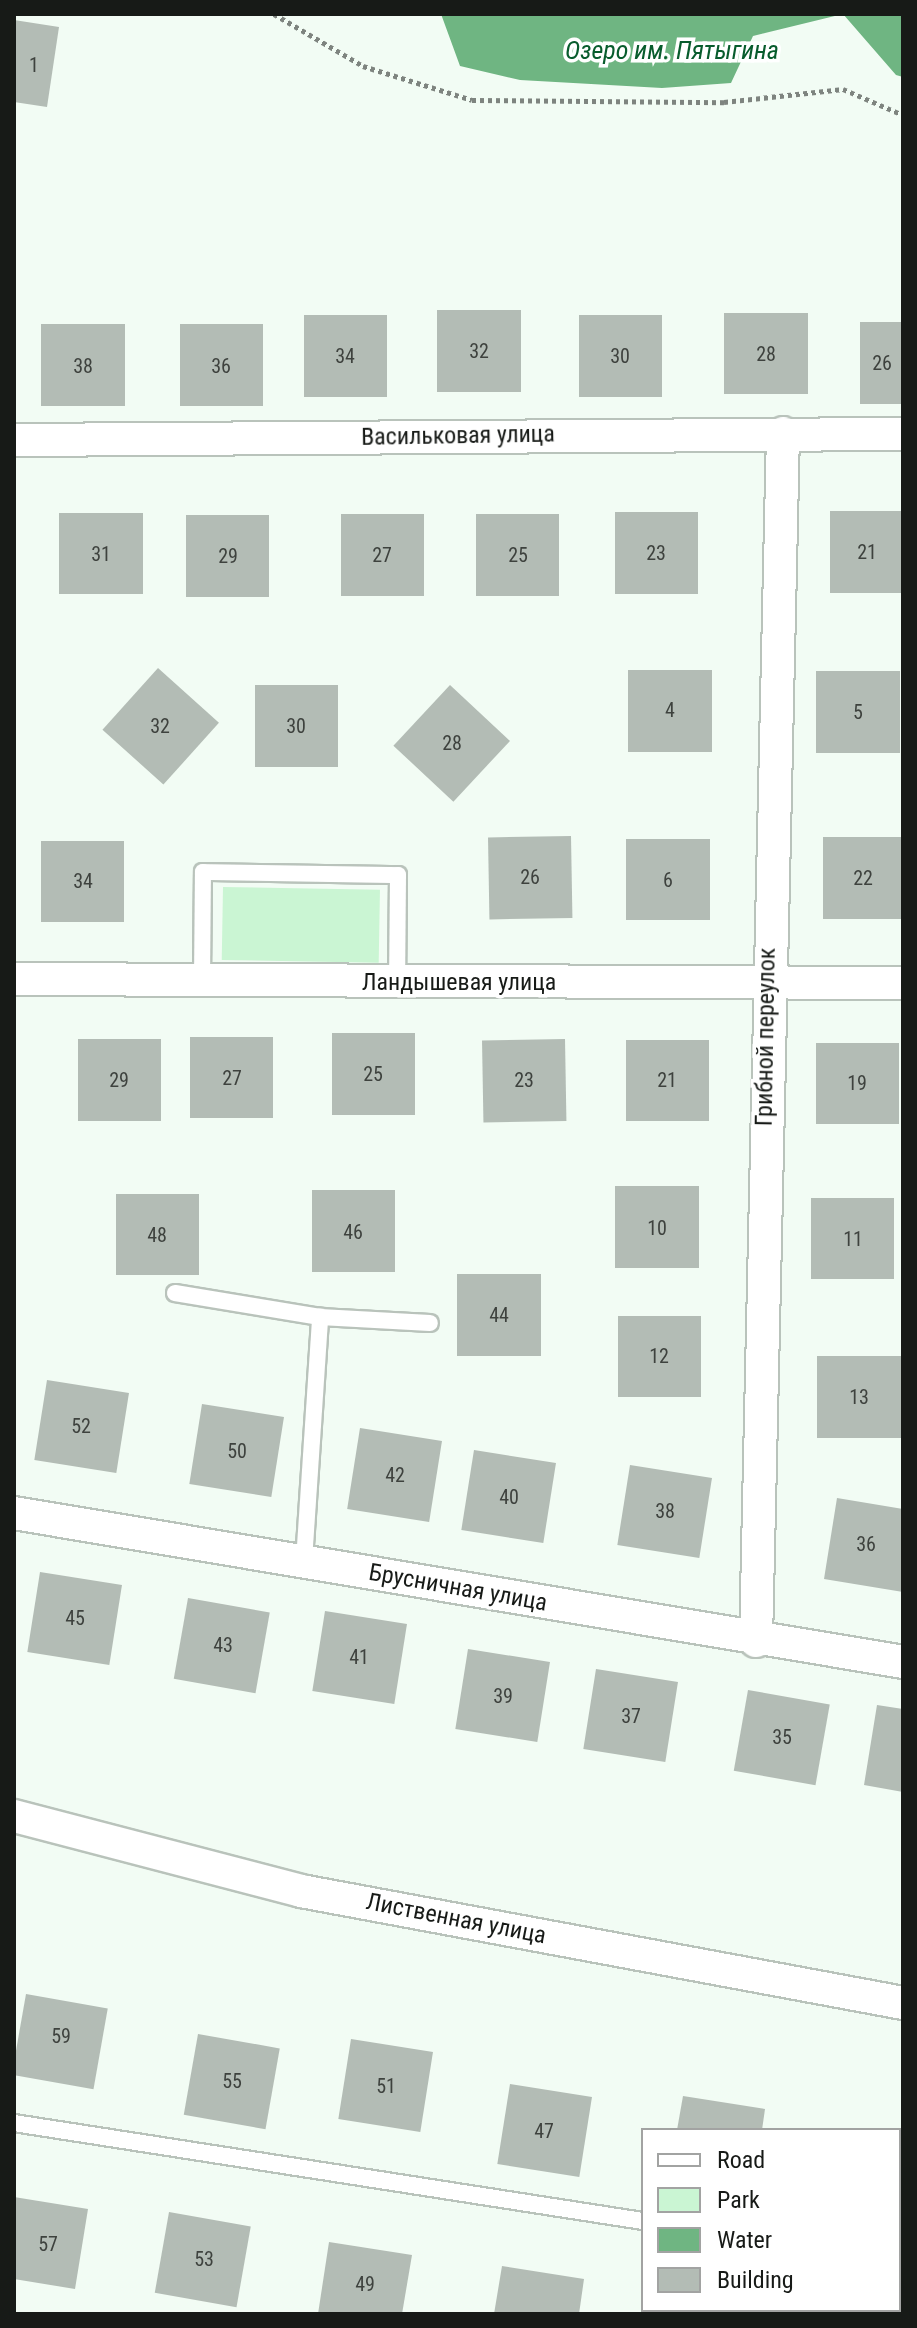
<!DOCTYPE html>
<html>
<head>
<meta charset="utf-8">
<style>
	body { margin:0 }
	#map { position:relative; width:917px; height:2328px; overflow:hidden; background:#f2fcf4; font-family:"Roboto Condensed",sans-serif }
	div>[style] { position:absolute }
	.green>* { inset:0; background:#caf5d3; transform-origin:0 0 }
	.water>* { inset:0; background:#6fb582 }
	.building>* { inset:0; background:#b3bcb5; transform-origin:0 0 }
	.path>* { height:5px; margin-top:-2.5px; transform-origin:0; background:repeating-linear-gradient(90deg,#7e847f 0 4px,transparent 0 8px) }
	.roads { filter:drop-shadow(2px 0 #b9c3bb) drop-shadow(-2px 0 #b9c3bb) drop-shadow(0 2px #b9c3bb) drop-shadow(0 -2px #b9c3bb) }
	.service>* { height:16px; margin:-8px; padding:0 8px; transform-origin:8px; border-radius:8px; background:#fff }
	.minor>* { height:32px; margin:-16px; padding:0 16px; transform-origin:16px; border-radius:16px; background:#fff }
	span { translate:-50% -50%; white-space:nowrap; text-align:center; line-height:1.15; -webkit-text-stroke:7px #fff; paint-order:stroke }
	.number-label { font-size:20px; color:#3e423e }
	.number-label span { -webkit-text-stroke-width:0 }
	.street-label { font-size:24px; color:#171a17 }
	.water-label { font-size:26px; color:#085c2d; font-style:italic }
	.frame { position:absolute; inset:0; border:16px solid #171a17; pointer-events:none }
	.legend { position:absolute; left:641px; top:2128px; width:260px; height:184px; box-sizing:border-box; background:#fff; border:2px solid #a2a3a2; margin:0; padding:10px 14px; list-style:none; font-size:24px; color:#171a17 }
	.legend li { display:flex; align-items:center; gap:16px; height:40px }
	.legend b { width:40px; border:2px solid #a2a3a2 }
</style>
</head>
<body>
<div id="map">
	<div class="green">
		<i style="left:223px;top:887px;width:157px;height:73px;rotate:1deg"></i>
	</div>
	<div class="water">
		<i style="clip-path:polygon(441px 14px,903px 14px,903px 77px,896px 75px,843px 14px,753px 36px,731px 83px,662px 88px,520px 80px,460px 66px)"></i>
	</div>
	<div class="building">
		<i style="clip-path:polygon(14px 20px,59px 27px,47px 107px,14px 102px)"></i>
		<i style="left:437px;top:310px;width:84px;height:82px"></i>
		<i style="left:724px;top:313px;width:84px;height:81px"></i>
		<i style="left:304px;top:315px;width:83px;height:82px"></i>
		<i style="left:579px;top:315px;width:83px;height:82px"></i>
		<i style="left:860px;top:322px;width:43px;height:82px"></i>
		<i style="left:125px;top:324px;width:82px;height:84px;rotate:90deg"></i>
		<i style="left:263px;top:324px;width:82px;height:83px;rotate:90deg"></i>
		<i style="left:830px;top:511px;width:73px;height:82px"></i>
		<i style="left:615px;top:512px;width:83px;height:82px"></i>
		<i style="left:59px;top:513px;width:84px;height:81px"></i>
		<i style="left:341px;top:514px;width:83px;height:82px"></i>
		<i style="left:476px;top:514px;width:83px;height:82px"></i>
		<i style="left:186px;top:515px;width:83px;height:82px"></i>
		<i style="left:158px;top:668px;width:82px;height:83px;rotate:42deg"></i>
		<i style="left:628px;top:670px;width:84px;height:82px"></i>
		<i style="left:816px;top:671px;width:84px;height:82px"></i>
		<i style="left:255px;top:685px;width:83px;height:82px"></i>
		<i style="left:450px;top:685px;width:82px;height:83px;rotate:43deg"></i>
		<i style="left:571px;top:836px;width:82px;height:83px;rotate:89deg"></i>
		<i style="left:823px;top:837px;width:80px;height:82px"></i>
		<i style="left:626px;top:839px;width:84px;height:81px"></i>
		<i style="left:41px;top:841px;width:83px;height:81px"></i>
		<i style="left:415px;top:1033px;width:82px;height:83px;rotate:90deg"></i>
		<i style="left:190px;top:1037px;width:83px;height:81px"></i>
		<i style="left:78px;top:1039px;width:83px;height:82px"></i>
		<i style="left:565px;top:1039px;width:82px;height:83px;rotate:89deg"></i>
		<i style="left:626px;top:1040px;width:83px;height:81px"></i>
		<i style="left:816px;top:1043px;width:83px;height:81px"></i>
		<i style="left:699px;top:1186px;width:82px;height:84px;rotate:90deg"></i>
		<i style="left:395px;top:1190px;width:82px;height:83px;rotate:90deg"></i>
		<i style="left:116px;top:1194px;width:83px;height:81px"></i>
		<i style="left:811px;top:1198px;width:83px;height:81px"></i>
		<i style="left:457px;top:1274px;width:84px;height:82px"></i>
		<i style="left:618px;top:1316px;width:83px;height:81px"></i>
		<i style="left:817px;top:1356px;width:84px;height:82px"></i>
		<i style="left:47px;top:1380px;width:83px;height:81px;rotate:9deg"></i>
		<i style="left:202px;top:1404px;width:83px;height:81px;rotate:9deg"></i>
		<i style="left:360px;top:1428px;width:83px;height:82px;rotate:9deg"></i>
		<i style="left:474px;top:1450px;width:83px;height:81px;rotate:9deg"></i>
		<i style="left:630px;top:1465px;width:83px;height:81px;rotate:9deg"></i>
		<i style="clip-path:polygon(837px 1498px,903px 1509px,903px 1592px,824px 1579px)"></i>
		<i style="left:40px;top:1572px;width:83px;height:81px;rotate:9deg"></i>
		<i style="left:188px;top:1598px;width:83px;height:82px;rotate:10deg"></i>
		<i style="left:325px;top:1611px;width:83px;height:81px;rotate:9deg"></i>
		<i style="left:468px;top:1649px;width:83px;height:81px;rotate:9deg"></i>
		<i style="left:596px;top:1669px;width:83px;height:81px;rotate:9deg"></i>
		<i style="left:748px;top:1690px;width:83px;height:82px;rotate:10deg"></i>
		<i style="clip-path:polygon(877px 1705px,903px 1709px,903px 1792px,864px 1785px)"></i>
		<i style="left:26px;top:1994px;width:83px;height:82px;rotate:10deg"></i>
		<i style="left:198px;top:2034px;width:83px;height:82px;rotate:10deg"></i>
		<i style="left:351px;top:2039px;width:83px;height:81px;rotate:9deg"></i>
		<i style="left:510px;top:2084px;width:83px;height:81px;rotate:9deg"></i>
		<i style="clip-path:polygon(683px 2096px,765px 2109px,762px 2130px,677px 2130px)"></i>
		<i style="clip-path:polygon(899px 2144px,903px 2144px,901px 2226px,899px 2226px)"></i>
		<i style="clip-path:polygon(14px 2197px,88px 2209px,75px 2289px,14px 2279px)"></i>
		<i style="left:169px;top:2212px;width:83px;height:82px;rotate:10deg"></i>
		<i style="clip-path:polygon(329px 2242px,412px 2255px,402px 2314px,318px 2314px)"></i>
		<i style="clip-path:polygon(502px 2266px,584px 2279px,579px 2314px,494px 2314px)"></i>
		<i style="clip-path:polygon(648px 2310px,728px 2310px,732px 2311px,648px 2314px)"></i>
	</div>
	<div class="path">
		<i style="left:274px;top:14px;width:103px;rotate:30.3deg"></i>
		<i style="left:363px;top:66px;width:114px;rotate:17.3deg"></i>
		<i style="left:472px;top:100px;width:252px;rotate:0.5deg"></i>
		<i style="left:724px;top:102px;width:120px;rotate:-6.2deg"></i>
		<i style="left:843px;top:89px;width:65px;rotate:23.4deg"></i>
	</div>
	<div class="roads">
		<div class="service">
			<i style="left:202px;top:981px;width:109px;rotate:-89.5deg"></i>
			<i style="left:203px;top:872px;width:195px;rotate:0.9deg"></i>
			<i style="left:398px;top:875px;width:107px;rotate:90.5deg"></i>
			<i style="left:175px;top:1293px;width:147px;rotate:9.4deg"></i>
			<i style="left:320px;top:1317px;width:110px;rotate:3.1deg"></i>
			<i style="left:304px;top:1561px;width:245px;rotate:-86.2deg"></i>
			<i style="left:14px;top:2123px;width:637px;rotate:8.86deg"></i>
			<i style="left:899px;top:2260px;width:4px;rotate:14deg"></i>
		</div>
		<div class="minor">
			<i style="left:14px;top:440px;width:889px;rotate:-0.39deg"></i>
			<i style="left:14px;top:979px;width:889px;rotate:0.26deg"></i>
			<i style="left:14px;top:1513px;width:901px;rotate:9.51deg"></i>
			<i style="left:756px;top:1641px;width:1208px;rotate:-88.72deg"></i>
			<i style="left:14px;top:1816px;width:297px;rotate:14.6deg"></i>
			<i style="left:301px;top:1891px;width:612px;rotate:10.54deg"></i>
		</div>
	</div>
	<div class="number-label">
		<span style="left:34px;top:65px">1</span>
		<span style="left:479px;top:351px">32</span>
		<span style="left:766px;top:354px">28</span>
		<span style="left:345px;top:356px">34</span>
		<span style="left:620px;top:356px">30</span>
		<span style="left:882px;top:363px">26</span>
		<span style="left:83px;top:366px">38</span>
		<span style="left:221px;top:366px">36</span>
		<span style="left:867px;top:552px">21</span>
		<span style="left:656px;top:553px">23</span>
		<span style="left:101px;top:554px">31</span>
		<span style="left:382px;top:555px">27</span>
		<span style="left:518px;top:555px">25</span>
		<span style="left:228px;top:556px">29</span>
		<span style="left:670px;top:710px">4</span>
		<span style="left:858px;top:712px">5</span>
		<span style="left:160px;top:726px">32</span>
		<span style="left:296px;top:726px">30</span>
		<span style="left:452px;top:743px">28</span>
		<span style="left:530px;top:877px">26</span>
		<span style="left:863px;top:878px">22</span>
		<span style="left:668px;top:880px">6</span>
		<span style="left:83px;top:881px">34</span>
		<span style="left:373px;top:1074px">25</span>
		<span style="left:232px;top:1078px">27</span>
		<span style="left:119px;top:1080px">29</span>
		<span style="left:524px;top:1080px">23</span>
		<span style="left:667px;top:1080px">21</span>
		<span style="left:857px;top:1083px">19</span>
		<span style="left:657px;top:1228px">10</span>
		<span style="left:353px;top:1232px">46</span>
		<span style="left:157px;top:1235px">48</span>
		<span style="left:853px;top:1239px">11</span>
		<span style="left:499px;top:1315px">44</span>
		<span style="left:659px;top:1356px">12</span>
		<span style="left:859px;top:1397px">13</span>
		<span style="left:81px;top:1426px">52</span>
		<span style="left:237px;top:1451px">50</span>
		<span style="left:395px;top:1475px">42</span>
		<span style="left:509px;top:1497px">40</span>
		<span style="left:665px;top:1511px">38</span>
		<span style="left:866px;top:1544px">36</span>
		<span style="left:75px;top:1618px">45</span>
		<span style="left:223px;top:1645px">43</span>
		<span style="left:359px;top:1657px">41</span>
		<span style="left:503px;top:1696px">39</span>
		<span style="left:631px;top:1716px">37</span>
		<span style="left:782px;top:1737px">35</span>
		<span style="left:61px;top:2036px">59</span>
		<span style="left:232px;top:2081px">55</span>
		<span style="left:386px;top:2086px">51</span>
		<span style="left:544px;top:2131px">47</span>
		<span style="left:48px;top:2244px">57</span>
		<span style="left:204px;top:2259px">53</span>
		<span style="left:365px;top:2284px">49</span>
	</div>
	<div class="street-label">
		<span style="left:458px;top:436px;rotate:-1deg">Васильковая улица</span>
		<span style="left:459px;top:983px">Ландышевая улица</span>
		<span style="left:766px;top:1037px;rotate:-89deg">Грибной переулок</span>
		<span style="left:458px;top:1588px;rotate:10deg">Брусничная улица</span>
		<span style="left:456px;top:1919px;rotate:11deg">Лиственная улица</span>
	</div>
	<div class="water-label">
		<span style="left:672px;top:51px">Озеро им. Пятыгина</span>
	</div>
	<div class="frame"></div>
	<ul class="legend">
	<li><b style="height:10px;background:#fff"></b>Road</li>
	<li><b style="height:22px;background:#caf5d3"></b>Park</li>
	<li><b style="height:22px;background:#6fb582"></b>Water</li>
	<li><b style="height:22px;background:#b3bcb5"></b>Building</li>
	</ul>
</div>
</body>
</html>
